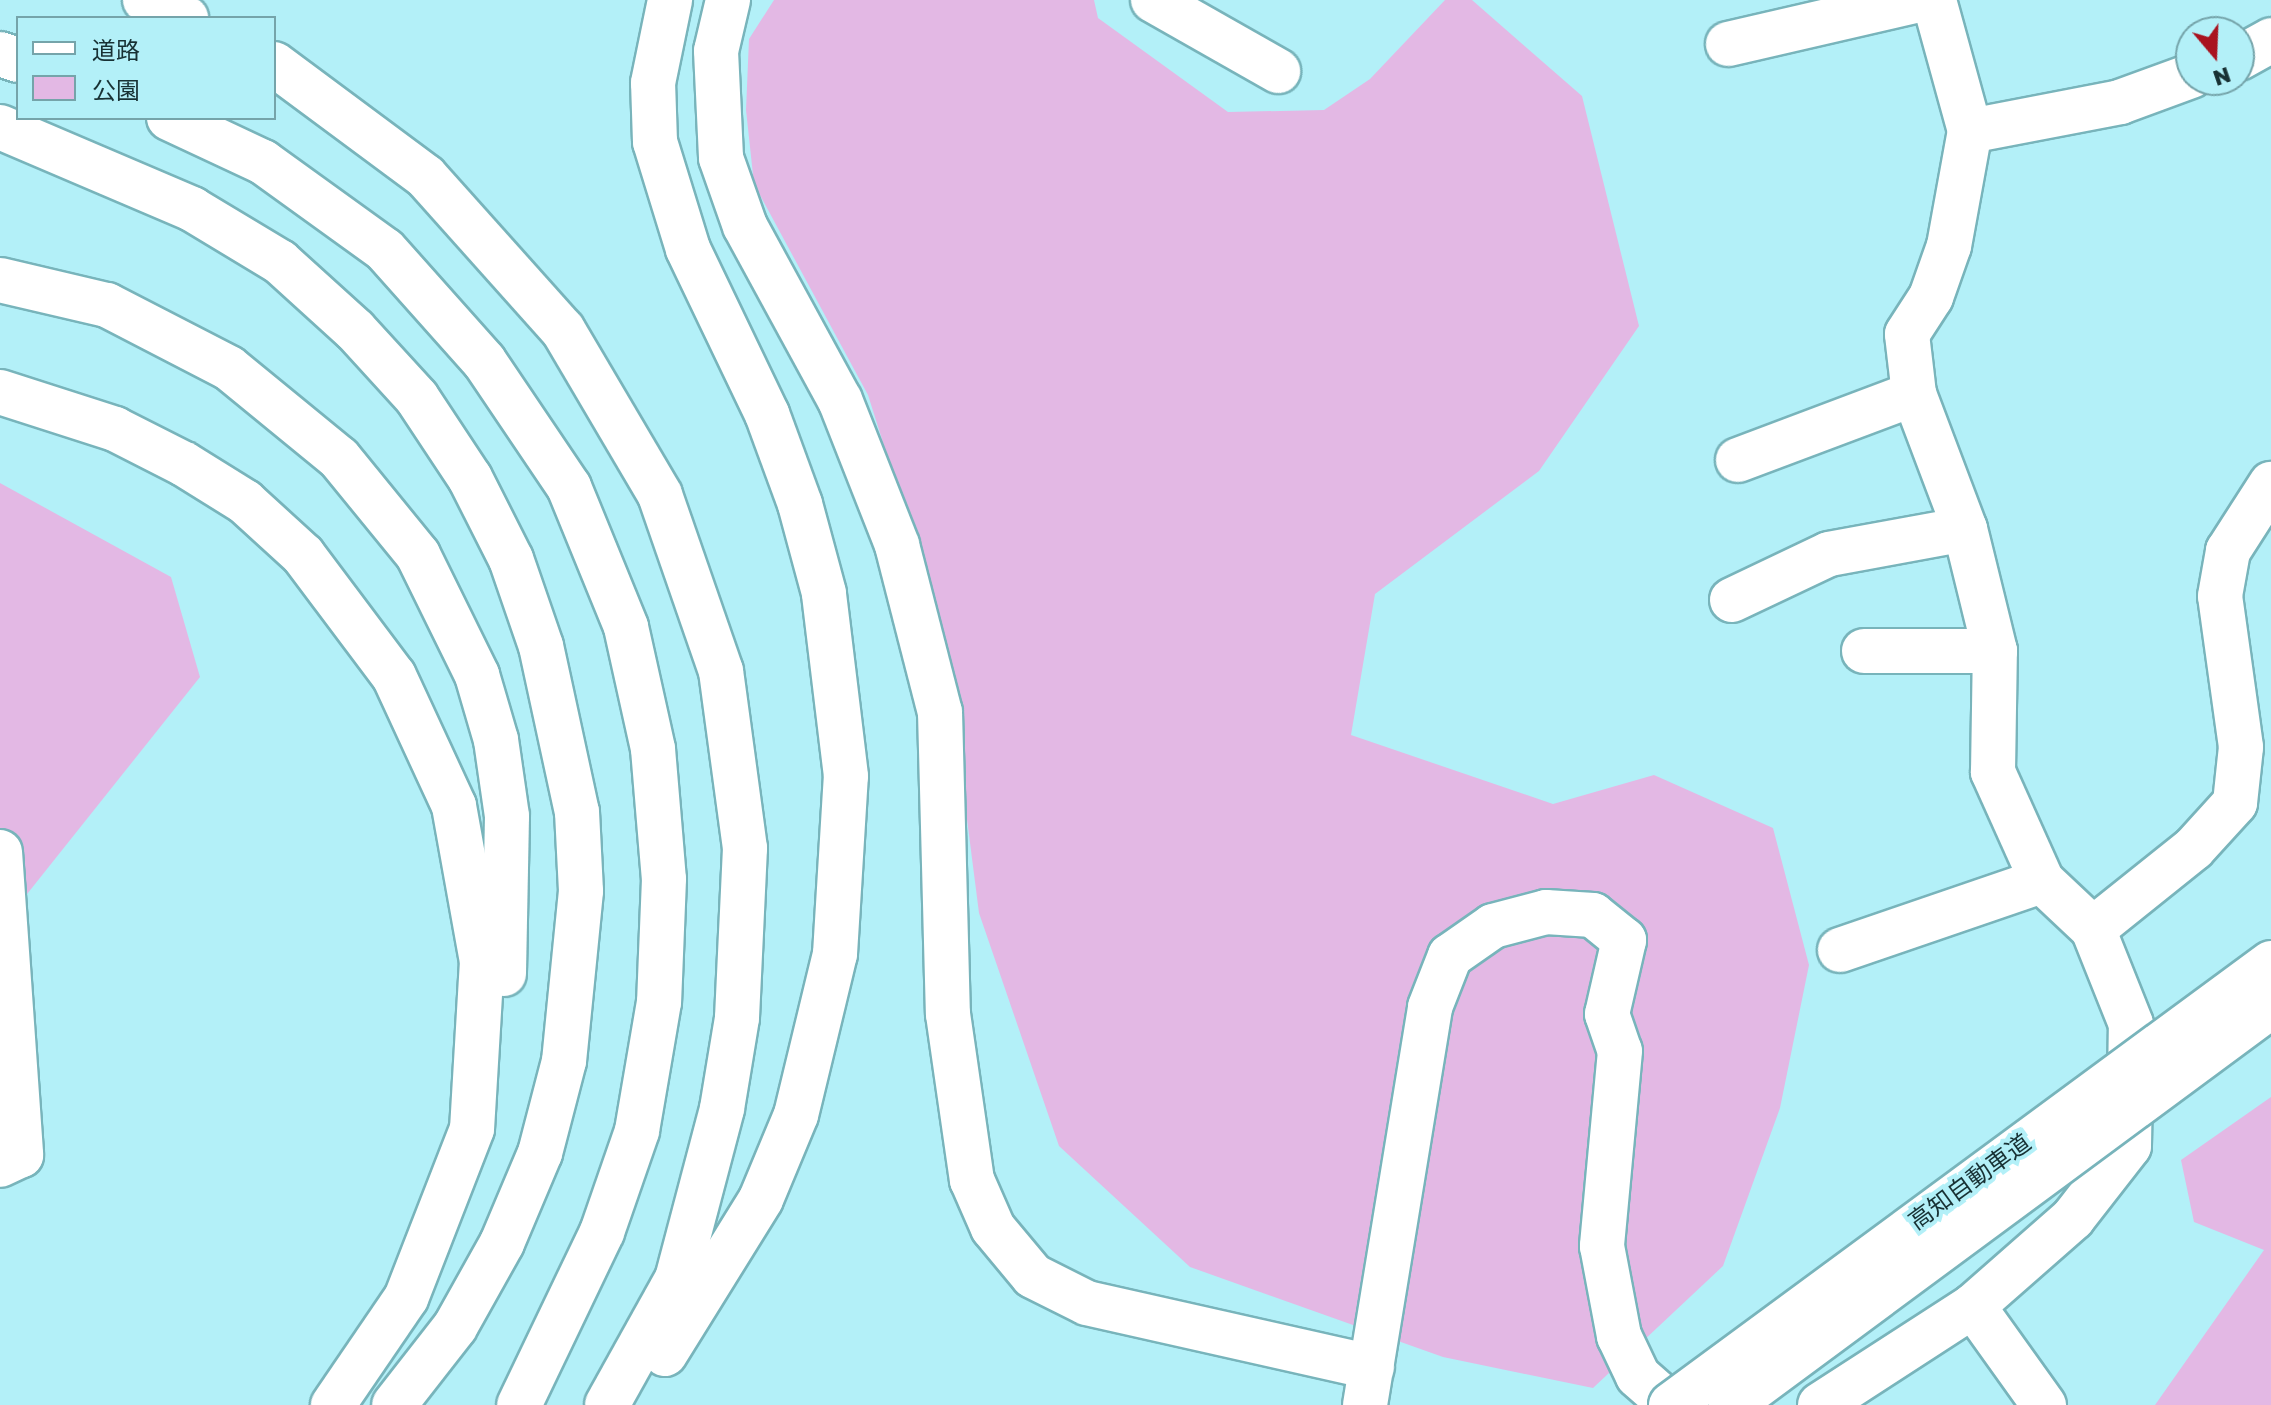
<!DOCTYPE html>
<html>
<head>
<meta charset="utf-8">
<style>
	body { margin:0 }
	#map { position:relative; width:2271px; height:1405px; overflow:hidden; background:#b3f0f8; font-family:"Golos Text","Noto Sans JP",sans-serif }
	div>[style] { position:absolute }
	.green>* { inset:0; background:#e3b8e4 }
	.roads { filter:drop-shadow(2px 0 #78b4bb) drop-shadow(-2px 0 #78b4bb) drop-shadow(0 2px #78b4bb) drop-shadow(0 -2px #78b4bb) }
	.minor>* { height:44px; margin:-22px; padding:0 22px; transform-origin:22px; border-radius:22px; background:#fff }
	.highway>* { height:44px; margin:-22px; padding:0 22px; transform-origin:22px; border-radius:22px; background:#fff }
	.bridges { filter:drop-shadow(2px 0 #78b4bb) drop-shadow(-2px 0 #78b4bb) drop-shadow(0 2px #78b4bb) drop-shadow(0 -2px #78b4bb) }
	.highway-bridge>* { height:44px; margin:-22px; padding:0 22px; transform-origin:22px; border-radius:22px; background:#fff }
	span { translate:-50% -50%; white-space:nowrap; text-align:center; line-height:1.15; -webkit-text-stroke:8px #b3f0f8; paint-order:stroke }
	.street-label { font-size:24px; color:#183134 }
	.legend { position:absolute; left:16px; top:16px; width:260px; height:104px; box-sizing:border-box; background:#b3f0f8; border:2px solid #75a4aa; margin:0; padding:10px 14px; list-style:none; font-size:24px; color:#183134 }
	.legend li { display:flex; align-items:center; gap:16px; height:40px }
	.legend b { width:40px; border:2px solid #75a4aa }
	.north { position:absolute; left:2175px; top:16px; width:80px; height:80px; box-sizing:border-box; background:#b3f0f8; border:2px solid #75a4aa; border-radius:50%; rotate:161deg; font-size:22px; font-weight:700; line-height:32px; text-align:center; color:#183134 }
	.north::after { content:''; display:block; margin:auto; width:28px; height:36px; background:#a9131f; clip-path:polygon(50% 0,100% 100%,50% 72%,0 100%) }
</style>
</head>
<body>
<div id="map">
	<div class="green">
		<i style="clip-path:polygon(774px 0,1094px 0,1098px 18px,1228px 112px,1324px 110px,1370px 79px,1445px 0,1472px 0,1582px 96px,1639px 326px,1539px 471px,1375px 594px,1351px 735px,1553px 804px,1654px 775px,1773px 828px,1809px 965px,1780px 1108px,1723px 1266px,1593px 1388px,1443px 1357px,1190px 1267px,1059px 1146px,979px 913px,943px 632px,868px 395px,754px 184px,746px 110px,749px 39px)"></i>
		<i style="clip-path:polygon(0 483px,171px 577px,200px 677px,0 928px)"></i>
		<i style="clip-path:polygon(2271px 1097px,2271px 1405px,2155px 1405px,2264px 1250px,2194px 1222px,2181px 1160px)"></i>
	</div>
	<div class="roads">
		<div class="minor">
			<i style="left:728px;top:0;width:52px;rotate:103.2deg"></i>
			<i style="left:716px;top:51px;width:107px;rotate:87.3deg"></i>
			<i style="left:721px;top:158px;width:72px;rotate:70.6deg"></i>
			<i style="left:745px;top:226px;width:198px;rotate:61.4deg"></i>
			<i style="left:840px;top:400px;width:156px;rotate:68.5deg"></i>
			<i style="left:897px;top:545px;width:172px;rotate:75.6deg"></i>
			<i style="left:940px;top:712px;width:302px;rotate:88.5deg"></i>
			<i style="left:948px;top:1014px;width:168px;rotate:81.8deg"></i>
			<i style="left:972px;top:1180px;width:52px;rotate:66.4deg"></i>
			<i style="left:993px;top:1228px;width:62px;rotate:50.2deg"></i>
			<i style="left:1033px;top:1276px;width:60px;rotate:26.6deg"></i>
			<i style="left:1087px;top:1303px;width:292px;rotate:12.7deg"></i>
			<i style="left:1153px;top:0;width:144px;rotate:29.6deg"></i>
			<i style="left:1728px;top:44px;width:196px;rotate:-13deg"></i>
			<i style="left:2239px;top:58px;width:37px;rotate:-29deg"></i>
			<i style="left:1970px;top:131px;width:153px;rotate:-10.9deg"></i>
			<i style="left:2120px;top:102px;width:76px;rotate:-20.1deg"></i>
			<i style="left:1738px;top:460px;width:188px;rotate:-20.6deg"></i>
			<i style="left:1732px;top:600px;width:107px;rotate:-25.4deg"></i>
			<i style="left:1829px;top:554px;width:138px;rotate:-10.4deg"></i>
			<i style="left:1864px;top:651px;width:131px"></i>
			<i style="left:0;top:852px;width:304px;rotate:86deg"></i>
			<i style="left:21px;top:1155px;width:23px;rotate:155deg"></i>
			<i style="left:2093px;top:929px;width:129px;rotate:-38.7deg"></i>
			<i style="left:2194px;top:848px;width:61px;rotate:-47.7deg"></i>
			<i style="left:2235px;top:803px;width:56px;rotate:-83.9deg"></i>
			<i style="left:2241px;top:747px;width:152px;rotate:-97.9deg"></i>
			<i style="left:2220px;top:596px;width:46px;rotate:-79.9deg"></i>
			<i style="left:2228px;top:551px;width:80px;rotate:-57.3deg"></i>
			<i style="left:1840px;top:950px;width:213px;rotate:-18.9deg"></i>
			<i style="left:1973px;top:1306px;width:122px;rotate:54.4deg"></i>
			<i style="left:1365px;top:1405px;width:403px;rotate:-80.7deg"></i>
			<i style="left:1430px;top:1007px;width:55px;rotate:-68.6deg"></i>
			<i style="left:1450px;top:956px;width:52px;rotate:-34.9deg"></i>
			<i style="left:1493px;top:926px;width:55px;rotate:-14.8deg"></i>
			<i style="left:1546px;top:912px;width:47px;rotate:3.7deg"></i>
			<i style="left:1593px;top:915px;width:40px;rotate:39deg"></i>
			<i style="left:1624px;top:940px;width:76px;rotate:102.9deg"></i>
			<i style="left:1607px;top:1014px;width:39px;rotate:71deg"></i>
			<i style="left:1620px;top:1051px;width:196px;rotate:95.3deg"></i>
			<i style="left:1602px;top:1246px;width:92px;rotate:79.3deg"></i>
			<i style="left:1619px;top:1336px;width:44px;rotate:64.6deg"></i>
			<i style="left:1638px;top:1376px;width:44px;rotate:41.3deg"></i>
			<i style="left:1820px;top:1405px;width:182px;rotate:-32.9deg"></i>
			<i style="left:1973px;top:1306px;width:133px;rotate:-41.3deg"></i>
			<i style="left:2073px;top:1218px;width:91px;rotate:-52.1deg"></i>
			<i style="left:2129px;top:1146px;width:122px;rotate:-89.1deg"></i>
			<i style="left:2131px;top:1024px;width:102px;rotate:-111.8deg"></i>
			<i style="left:2093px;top:929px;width:70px;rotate:-136.7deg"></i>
			<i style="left:2042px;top:881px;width:120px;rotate:-114.2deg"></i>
			<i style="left:1993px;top:772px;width:121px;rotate:-89.1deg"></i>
			<i style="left:1995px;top:651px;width:126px;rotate:-103.8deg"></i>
			<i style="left:1965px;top:529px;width:144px;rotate:-110.7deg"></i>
			<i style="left:1914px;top:394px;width:60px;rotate:-96.7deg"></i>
			<i style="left:1907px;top:334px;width:44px;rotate:-57deg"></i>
			<i style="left:1931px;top:297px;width:54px;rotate:-70.6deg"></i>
			<i style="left:1949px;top:246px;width:117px;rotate:-79.7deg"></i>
			<i style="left:1970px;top:131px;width:136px;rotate:-105.4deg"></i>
		</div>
		<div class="highway">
			<i style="left:145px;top:0;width:45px;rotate:23.7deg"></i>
			<i style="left:0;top:54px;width:19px;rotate:18deg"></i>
			<i style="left:274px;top:64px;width:189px;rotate:36.6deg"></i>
			<i style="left:426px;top:177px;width:205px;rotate:48.2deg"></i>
			<i style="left:563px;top:330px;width:191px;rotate:59.5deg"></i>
			<i style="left:660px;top:495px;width:186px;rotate:70.9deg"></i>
			<i style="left:721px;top:671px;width:179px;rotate:82.3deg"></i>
			<i style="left:745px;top:848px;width:170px;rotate:92.7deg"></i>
			<i style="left:737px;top:1018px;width:92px;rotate:99.4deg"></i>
			<i style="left:722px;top:1109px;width:176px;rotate:104.8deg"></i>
			<i style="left:677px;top:1279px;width:144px;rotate:119.1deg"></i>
			<i style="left:169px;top:118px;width:104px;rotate:25.1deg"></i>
			<i style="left:263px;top:162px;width:150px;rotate:35.8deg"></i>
			<i style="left:385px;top:250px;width:149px;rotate:48.3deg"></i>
			<i style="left:484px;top:361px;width:152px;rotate:56deg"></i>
			<i style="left:569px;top:487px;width:151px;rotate:67.8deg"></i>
			<i style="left:626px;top:627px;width:125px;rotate:77.5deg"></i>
			<i style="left:653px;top:749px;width:130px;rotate:85.2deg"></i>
			<i style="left:664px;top:879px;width:123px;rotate:92.3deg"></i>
			<i style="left:659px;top:1002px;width:131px;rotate:99.7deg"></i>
			<i style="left:637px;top:1131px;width:107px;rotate:109.1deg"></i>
			<i style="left:602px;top:1232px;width:192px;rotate:115.6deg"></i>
			<i style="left:0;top:127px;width:209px;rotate:23.1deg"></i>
			<i style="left:192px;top:209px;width:103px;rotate:31.1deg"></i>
			<i style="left:280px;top:262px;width:101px;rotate:42.2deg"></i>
			<i style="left:355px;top:330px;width:92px;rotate:47.6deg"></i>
			<i style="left:417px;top:398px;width:96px;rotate:56.5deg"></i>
			<i style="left:470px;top:478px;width:91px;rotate:63.2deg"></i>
			<i style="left:511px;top:559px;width:92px;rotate:71deg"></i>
			<i style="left:541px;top:646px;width:170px;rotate:77.8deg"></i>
			<i style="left:577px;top:812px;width:79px;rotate:87.1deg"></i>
			<i style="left:581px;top:891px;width:171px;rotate:95.7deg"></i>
			<i style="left:564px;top:1061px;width:95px;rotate:104.6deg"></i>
			<i style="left:540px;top:1153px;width:98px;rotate:112.9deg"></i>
			<i style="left:502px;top:1243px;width:96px;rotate:119.2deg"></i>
			<i style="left:455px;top:1327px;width:99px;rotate:128deg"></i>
			<i style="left:0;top:280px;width:110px;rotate:13.2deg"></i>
			<i style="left:107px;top:305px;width:137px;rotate:27.3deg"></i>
			<i style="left:229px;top:368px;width:142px;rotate:39.3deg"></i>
			<i style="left:339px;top:458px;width:125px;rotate:50.8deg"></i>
			<i style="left:418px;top:555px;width:134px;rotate:63.8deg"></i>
			<i style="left:477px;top:675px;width:68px;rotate:73.7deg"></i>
			<i style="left:496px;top:740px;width:77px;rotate:81.8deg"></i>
			<i style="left:507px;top:816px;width:158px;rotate:91.1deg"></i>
			<i style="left:0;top:392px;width:121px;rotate:17.8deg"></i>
			<i style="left:115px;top:429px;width:77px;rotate:26.9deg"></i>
			<i style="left:184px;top:464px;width:72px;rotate:31.9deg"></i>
			<i style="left:245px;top:502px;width:79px;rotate:42.4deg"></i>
			<i style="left:303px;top:555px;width:151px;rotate:53.1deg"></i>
			<i style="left:394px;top:676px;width:143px;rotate:65.2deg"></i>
			<i style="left:454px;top:806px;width:158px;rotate:79.8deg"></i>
			<i style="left:482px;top:961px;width:168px;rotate:93.4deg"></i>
			<i style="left:472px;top:1129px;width:181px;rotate:111.3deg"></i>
			<i style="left:406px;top:1298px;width:130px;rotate:124.3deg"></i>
			<i style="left:665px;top:1354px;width:182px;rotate:-58.2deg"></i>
			<i style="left:761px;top:1199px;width:91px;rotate:-67.4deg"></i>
			<i style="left:796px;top:1115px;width:166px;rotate:-76.4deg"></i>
			<i style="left:835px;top:954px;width:178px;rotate:-86.5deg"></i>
			<i style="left:846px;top:776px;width:184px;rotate:-96.9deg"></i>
			<i style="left:824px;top:593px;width:92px;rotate:-105.1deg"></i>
			<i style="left:800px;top:504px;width:96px;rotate:-110.1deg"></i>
			<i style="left:767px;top:414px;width:183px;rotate:-115.6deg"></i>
			<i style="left:688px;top:249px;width:112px;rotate:-107.1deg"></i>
			<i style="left:655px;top:142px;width:59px;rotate:-91.9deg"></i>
			<i style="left:653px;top:83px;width:85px;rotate:-78.4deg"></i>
		</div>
	</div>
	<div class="bridges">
		<div class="highway-bridge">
			<i style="left:1671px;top:1405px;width:745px;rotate:-36.38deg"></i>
			<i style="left:1731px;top:1405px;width:671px;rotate:-36.46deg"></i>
		</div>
	</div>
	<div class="street-label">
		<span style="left:1969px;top:1181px;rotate:-36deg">高知自動車道</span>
	</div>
	<ul class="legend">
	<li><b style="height:10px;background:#fff"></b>道路</li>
	<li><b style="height:22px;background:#e3b8e4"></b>公園</li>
	</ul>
	<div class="north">N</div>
</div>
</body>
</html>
